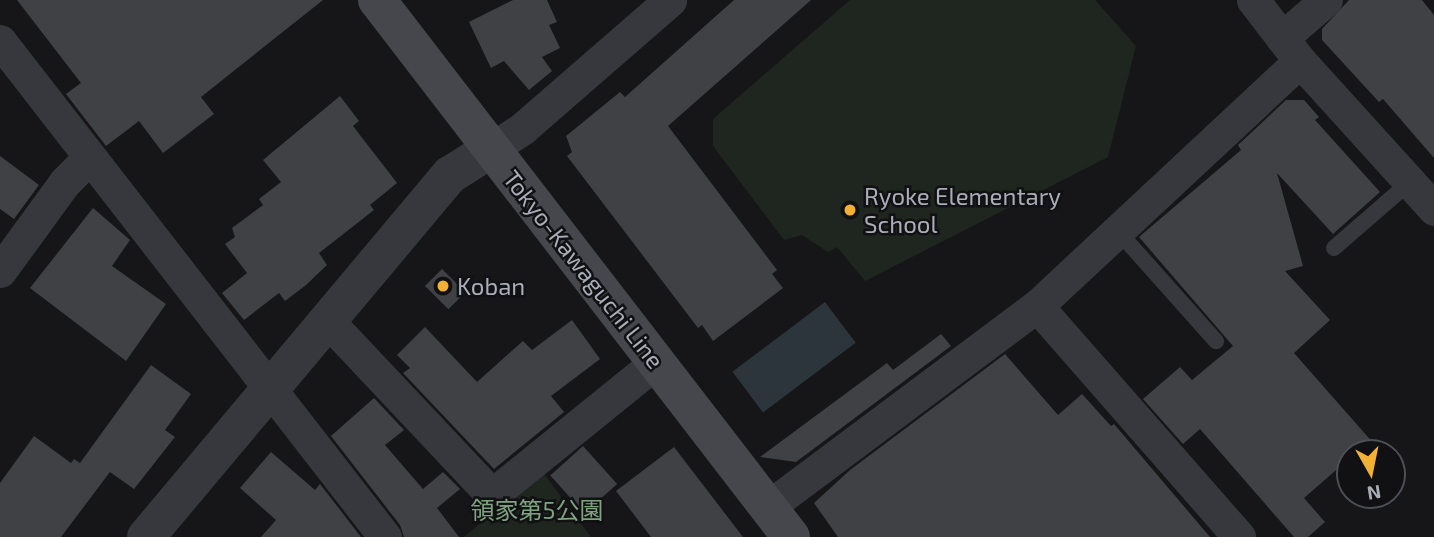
<!DOCTYPE html>
<html>
<head>
<meta charset="utf-8">
<style>
	body { margin:0 }
	#map { position:relative; width:1434px; height:537px; overflow:hidden; background:#161618; font-family:"Exo 2","Noto Sans JP",sans-serif }
	div>[style] { position:absolute }
	.green>* { inset:0; background:#1e261f }
	.water>* { inset:0; background:#2c353c; transform-origin:0 0 }
	.building>* { inset:0; background:#404145; transform-origin:0 0 }
	.service>* { height:16px; margin:-8px; padding:0 8px; transform-origin:8px; border-radius:8px; background:#37383d }
	.minor>* { height:33px; margin:-16.5px; padding:0 16.5px; transform-origin:16.5px; border-radius:16.5px; background:#37383d }
	.tertiary>* { height:38px; margin:-19px; padding:0 19px; transform-origin:19px; border-radius:19px; background:#37383d }
	.secondary>* { height:38px; margin:-19px; padding:0 19px; transform-origin:19px; border-radius:19px; background:#45474d }
	.dots>* { width:19px; height:19px; translate:-50% -50%; box-sizing:border-box; border:4px solid #111113; border-radius:50% }
	span { translate:-50% -50%; white-space:nowrap; text-align:center; line-height:1.15; -webkit-text-stroke:5px #111113; paint-order:stroke }
	.poi-label { font-size:24px; color:#a8adb8 }
	.left { translate:0 -50%; text-align:left }
	.street-label { font-size:24px; color:#a8adb8 }
	.park-label { font-size:24px; color:#7fa381 }
	.north { position:absolute; left:1336px; top:439px; width:70px; height:70px; box-sizing:border-box; background:#111113; border:2px solid #4d4f55; border-radius:50%; rotate:171deg; font-size:19px; font-weight:700; line-height:28px; text-align:center; color:#a8adb8 }
	.north::after { content:''; display:block; margin:auto; width:24px; height:32px; background:#f2b134; clip-path:polygon(50% 0,100% 100%,50% 72%,0 100%) }
</style>
</head>
<body>
<div id="map">
	<div class="green">
		<i style="clip-path:polygon(850px 0,1095px 0,1136px 46px,1108px 157px,865px 281px,837px 247px,828px 252px,802px 235px,784px 240px,713px 146px,713px 119px)"></i>
		<i style="clip-path:polygon(542px 471px,591px 537px,464px 537px)"></i>
	</div>
	<div class="water">
		<i style="left:825px;top:302px;width:51px;height:116px;rotate:53deg"></i>
	</div>
	<div class="building">
		<i style="clip-path:polygon(17px 0,323px 0,201px 97px,214px 114px,163px 153px,139px 121px,106px 146px,66px 94px,81px 83px)"></i>
		<i style="clip-path:polygon(513px 0,547px 0,557px 22px,549px 25px,560px 48px,542px 57px,552px 71px,529px 90px,504px 61px,491px 68px,469px 22px)"></i>
		<i style="clip-path:polygon(734px 0,811px 0,668px 126px,777px 270px,772px 274px,783px 288px,713px 341px,702px 325px,698px 328px,567px 156px,572px 152px,566px 136px,620px 92px,625px 97px)"></i>
		<i style="clip-path:polygon(1349px 0,1422px 0,1434px 15px,1434px 158px,1383px 99px,1379px 102px,1322px 40px,1322px 29px)"></i>
		<i style="clip-path:polygon(340px 96px,359px 121px,353px 126px,397px 183px,370px 205px,374px 210px,319px 253px,327px 265px,306px 285px,285px 301px,279px 293px,244px 320px,222px 293px,247px 273px,225px 244px,235px 237px,232px 228px,263px 205px,259px 199px,281px 182px,263px 160px)"></i>
		<i style="clip-path:polygon(1286px 100px,1304px 100px,1319px 117px,1315px 120px,1380px 192px,1333px 234px,1277px 173px,1303px 266px,1285px 271px,1330px 320px,1294px 353px,1382px 453px,1350px 453px,1350px 458px,1304px 498px,1325px 522px,1308px 537px,1294px 537px,1200px 429px,1183px 444px,1143px 399px,1180px 367px,1192px 380px,1233px 346px,1139px 237px,1241px 150px,1238px 145px)"></i>
		<i style="clip-path:polygon(0 156px,39px 185px,14px 219px,0 209px)"></i>
		<i style="clip-path:polygon(93px 208px,130px 240px,112px 266px,166px 304px,126px 361px,30px 288px)"></i>
		<i style="left:442px;top:269px;width:33px;height:24px;rotate:45deg"></i>
		<i style="clip-path:polygon(572px 320px,600px 359px,551px 396px,564px 412px,494px 469px,403px 373px,410px 368px,397px 355px,425px 327px,477px 382px,523px 341px,532px 350px)"></i>
		<i style="clip-path:polygon(941px 334px,951px 346px,796px 462px,760px 457px,887px 363px,893px 370px)"></i>
		<i style="clip-path:polygon(1005px 354px,1058px 415px,1082px 394px,1111px 426px,1114px 424px,1210px 537px,838px 537px,814px 503px,850px 470px)"></i>
		<i style="clip-path:polygon(151px 365px,191px 394px,165px 430px,175px 437px,134px 489px,110px 472px,61px 537px,0 537px,0 483px,34px 436px,71px 463px,74px 459px,80px 463px)"></i>
		<i style="clip-path:polygon(374px 398px,404px 430px,385px 445px,423px 489px,443px 472px,460px 489px,437px 508px,459px 537px,404px 537px,400px 525px,331px 436px)"></i>
		<i style="left:583px;top:446px;width:51px;height:44px;rotate:48deg"></i>
		<i style="clip-path:polygon(674px 447px,743px 537px,651px 537px,616px 491px)"></i>
		<i style="clip-path:polygon(271px 452px,315px 490px,320px 484px,361px 537px,261px 537px,276px 520px,240px 488px)"></i>
	</div>
	<div class="service">
		<i style="left:1117px;top:230px;width:149px;rotate:48.3deg"></i>
		<i style="left:1334px;top:248px;width:101px;rotate:-41deg"></i>
	</div>
	<div class="minor">
		<i style="left:1253px;top:0;width:77px;rotate:52.4deg"></i>
		<i style="left:1300px;top:61px;width:200px;rotate:47.8deg"></i>
		<i style="left:1282px;top:38px;width:58px;rotate:-40.8deg"></i>
		<i style="left:0;top:41px;width:628px;rotate:52.18deg"></i>
		<i style="left:491px;top:149px;width:38px;rotate:-33deg"></i>
		<i style="left:523px;top:128px;width:195px;rotate:-41deg"></i>
		<i style="left:0;top:271px;width:110px;rotate:-53.9deg"></i>
		<i style="left:65px;top:182px;width:35px;rotate:-45deg"></i>
		<i style="left:1037px;top:306px;width:307px;rotate:48.8deg"></i>
		<i style="left:327px;top:320px;width:241px;rotate:46.7deg"></i>
		<i style="left:492px;top:495px;width:211px;rotate:-39deg"></i>
		<i style="left:768px;top:507px;width:336px;rotate:-36.8deg"></i>
		<i style="left:1037px;top:306px;width:359px;rotate:-43deg"></i>
	</div>
	<div class="tertiary">
		<i style="left:146px;top:537px;width:473px;rotate:-50deg"></i>
		<i style="left:450px;top:175px;width:49px;rotate:-32.4deg"></i>
	</div>
	<div class="secondary">
		<i style="left:377px;top:0;width:678px;rotate:52.37deg"></i>
	</div>
	<div class="dots">
		<i style="left:850px;top:210px;background:#f2b134"></i>
		<i style="left:443px;top:286px;background:#f2b134"></i>
	</div>
	<div class="poi-label">
		<span class="left" style="left:864px;top:210px">Ryoke Elementary<br>School</span>
		<span class="left" style="left:457px;top:286px">Koban</span>
	</div>
	<div class="street-label">
		<span style="left:584px;top:269px;rotate:52deg">Tokyo-Kawaguchi Line</span>
	</div>
	<div class="park-label">
		<span style="left:537px;top:510px">領家第5公園</span>
	</div>
	<div class="north">N</div>
</div>
</body>
</html>
